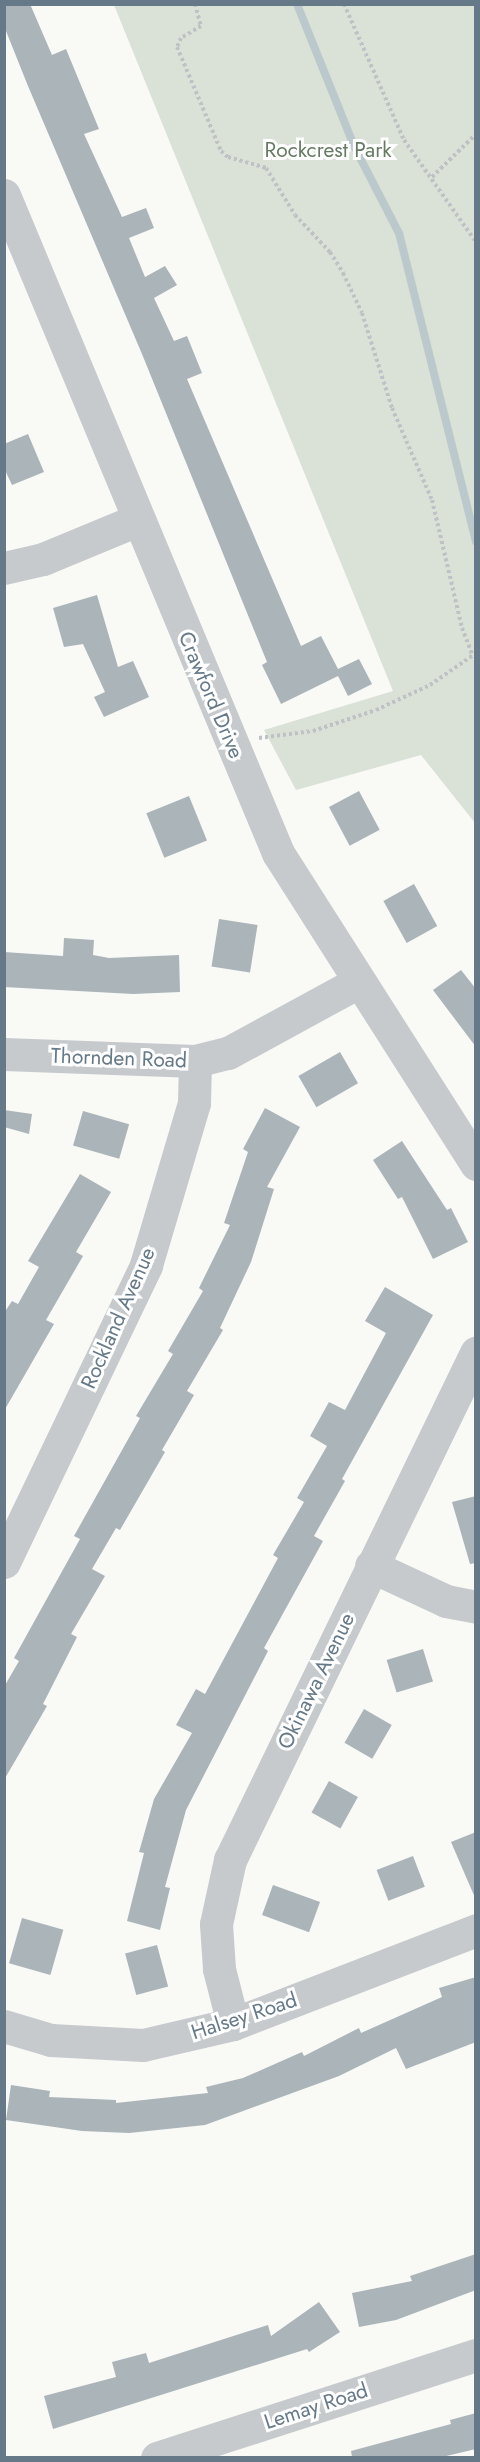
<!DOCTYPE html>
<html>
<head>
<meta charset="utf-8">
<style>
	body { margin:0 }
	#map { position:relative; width:480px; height:2462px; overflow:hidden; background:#f9f9f6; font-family:Jost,sans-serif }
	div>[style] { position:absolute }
	.green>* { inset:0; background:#dae1d7 }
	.stream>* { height:8px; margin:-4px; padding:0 4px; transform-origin:4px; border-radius:4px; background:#bcc9cc }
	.building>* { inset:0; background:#aab4b9; transform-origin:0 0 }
	.path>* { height:4px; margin-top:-2px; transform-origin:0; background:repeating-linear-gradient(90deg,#bfc2c4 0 3px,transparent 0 6px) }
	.minor>* { height:33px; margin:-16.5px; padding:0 16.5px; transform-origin:16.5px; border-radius:16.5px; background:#c6cacd }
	span { translate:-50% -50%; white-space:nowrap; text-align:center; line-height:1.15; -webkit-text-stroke:6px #fff; paint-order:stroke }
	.park-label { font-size:21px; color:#667a62 }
	.street-label { font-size:21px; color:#667988 }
	.frame { position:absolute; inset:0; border:6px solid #667988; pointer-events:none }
</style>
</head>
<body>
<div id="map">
	<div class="green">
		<i style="clip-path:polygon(114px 5px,475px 5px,475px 823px,421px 755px,296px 790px,264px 730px,393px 691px)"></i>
	</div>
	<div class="stream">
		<i style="left:297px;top:4px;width:153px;rotate:68.1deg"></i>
		<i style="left:354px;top:146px;width:98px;rotate:62.7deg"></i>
		<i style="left:399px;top:233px;width:318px;rotate:76deg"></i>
	</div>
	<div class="building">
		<i style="clip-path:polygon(4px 4px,30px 4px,52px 55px,66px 49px,99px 129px,84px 134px,122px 217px,146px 208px,154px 228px,129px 238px,145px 277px,165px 266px,177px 285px,154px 298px,174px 341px,187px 336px,202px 373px,187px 379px,301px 646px,321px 636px,338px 669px,359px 659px,372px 684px,348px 696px,338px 676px,281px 704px,262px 665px,267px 662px,142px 354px,28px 86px,4px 26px)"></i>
		<i style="clip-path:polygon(28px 434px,44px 472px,12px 485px,4px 468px,4px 444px)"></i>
		<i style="clip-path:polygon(97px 595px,118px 667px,133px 661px,149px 697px,104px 717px,94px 697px,105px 692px,83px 644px,64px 647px,53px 608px)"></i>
		<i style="left:359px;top:791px;width:44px;height:34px;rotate:62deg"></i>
		<i style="left:189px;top:796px;width:48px;height:46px;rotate:68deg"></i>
		<i style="left:414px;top:884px;width:48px;height:35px;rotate:61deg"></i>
		<i style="left:219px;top:919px;width:39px;height:48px;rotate:9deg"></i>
		<i style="clip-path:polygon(64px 938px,94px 940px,93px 955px,109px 958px,179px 955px,180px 992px,133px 994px,4px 987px,4px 952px,63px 956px)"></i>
		<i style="clip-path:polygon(461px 970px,476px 989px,476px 1047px,433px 990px)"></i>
		<i style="left:340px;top:1052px;width:36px;height:48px;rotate:60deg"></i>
		<i style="clip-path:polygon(265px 1108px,300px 1127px,267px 1187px,274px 1189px,251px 1262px,220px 1328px,223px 1330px,187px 1391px,194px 1395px,162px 1450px,165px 1452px,120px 1530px,116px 1528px,92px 1569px,105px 1576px,71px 1634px,77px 1637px,43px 1704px,47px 1706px,4px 1780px,4px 1687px,19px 1661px,14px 1658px,80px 1539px,74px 1536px,140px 1418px,136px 1416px,173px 1354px,168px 1351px,203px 1291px,199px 1288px,230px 1225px,224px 1223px,248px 1152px,243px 1149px)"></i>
		<i style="clip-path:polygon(4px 1110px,32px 1114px,29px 1134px,4px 1127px)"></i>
		<i style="left:83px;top:1111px;width:48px;height:36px;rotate:16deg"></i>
		<i style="clip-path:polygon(402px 1141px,447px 1210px,451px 1208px,468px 1242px,433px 1259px,402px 1197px,398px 1199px,373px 1160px)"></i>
		<i style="clip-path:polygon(80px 1174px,111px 1192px,76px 1252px,83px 1256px,46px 1320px,54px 1324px,4px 1411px,4px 1313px,12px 1301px,18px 1304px,39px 1267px,28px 1261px)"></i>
		<i style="clip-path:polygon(385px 1287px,433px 1315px,342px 1479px,345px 1481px,314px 1536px,323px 1541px,264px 1648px,268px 1651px,186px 1810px,165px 1887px,170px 1888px,160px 1930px,127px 1921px,144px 1853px,139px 1852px,154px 1799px,192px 1733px,176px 1725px,196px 1689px,205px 1694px,278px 1558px,273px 1555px,304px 1502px,297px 1498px,327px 1446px,310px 1436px,329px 1402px,345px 1410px,386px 1333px,365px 1321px)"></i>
		<i style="clip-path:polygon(476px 1496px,476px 1563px,470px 1564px,452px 1502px)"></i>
		<i style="left:423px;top:1649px;width:34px;height:38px;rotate:73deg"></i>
		<i style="left:364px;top:1709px;width:32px;height:39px;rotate:30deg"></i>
		<i style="left:329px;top:1781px;width:33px;height:36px;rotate:29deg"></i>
		<i style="clip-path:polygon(476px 1832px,476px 1900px,451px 1842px)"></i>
		<i style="left:413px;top:1856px;width:33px;height:39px;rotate:69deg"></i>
		<i style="left:273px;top:1885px;width:50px;height:32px;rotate:20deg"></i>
		<i style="left:22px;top:1918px;width:43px;height:47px;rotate:16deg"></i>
		<i style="left:157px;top:1945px;width:43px;height:33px;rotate:75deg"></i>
		<i style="clip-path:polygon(476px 1977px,476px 2042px,406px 2069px,396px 2048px,339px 2076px,205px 2125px,129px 2133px,82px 2131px,6px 2120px,11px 2085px,50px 2091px,49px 2097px,116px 2100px,116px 2103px,208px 2093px,206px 2087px,243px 2078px,302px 2052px,304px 2056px,359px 2028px,361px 2033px,442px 1997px,439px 1988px)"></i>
		<i style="clip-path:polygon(476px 2254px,476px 2290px,396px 2320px,359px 2327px,352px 2293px,412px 2281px,410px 2276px)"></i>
		<i style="clip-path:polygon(319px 2302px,340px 2332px,309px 2352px,307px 2349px,53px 2429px,44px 2396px,116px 2377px,112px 2362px,146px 2353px,149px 2363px,268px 2325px,271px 2336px)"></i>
		<i style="clip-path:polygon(476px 2413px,476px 2449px,442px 2457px,352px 2457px,351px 2451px,451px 2424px,450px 2420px)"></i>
	</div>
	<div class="path">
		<i style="left:195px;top:4px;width:23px;rotate:75deg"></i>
		<i style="left:201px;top:26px;width:23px;rotate:149deg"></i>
		<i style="left:181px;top:38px;width:10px;rotate:114deg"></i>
		<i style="left:177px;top:47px;width:113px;rotate:67.1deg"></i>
		<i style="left:221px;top:151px;width:9px;rotate:41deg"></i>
		<i style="left:228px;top:157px;width:40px;rotate:16deg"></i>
		<i style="left:266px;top:168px;width:55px;rotate:58.3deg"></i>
		<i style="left:295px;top:215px;width:51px;rotate:46.6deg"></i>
		<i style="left:330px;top:252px;width:25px;rotate:58deg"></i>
		<i style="left:343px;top:273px;width:44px;rotate:64.6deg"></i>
		<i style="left:362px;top:313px;width:100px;rotate:72.5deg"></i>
		<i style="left:392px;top:408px;width:100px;rotate:66.5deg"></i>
		<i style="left:432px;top:500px;width:131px;rotate:76.8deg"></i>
		<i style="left:462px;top:628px;width:28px;rotate:69deg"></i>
		<i style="left:344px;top:4px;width:149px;rotate:66.2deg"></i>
		<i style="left:404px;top:140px;width:125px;rotate:54.8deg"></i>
		<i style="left:432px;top:177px;width:62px;rotate:-44.3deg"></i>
		<i style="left:259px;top:738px;width:54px;rotate:-7.4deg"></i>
		<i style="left:313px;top:731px;width:66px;rotate:-18.4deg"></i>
		<i style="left:376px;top:710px;width:60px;rotate:-24.8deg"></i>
		<i style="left:430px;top:685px;width:56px;rotate:-34.8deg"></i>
	</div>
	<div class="minor">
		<i style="left:4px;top:195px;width:713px;rotate:67.39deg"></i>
		<i style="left:278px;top:853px;width:369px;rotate:57.5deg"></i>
		<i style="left:4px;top:568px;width:40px;rotate:-13deg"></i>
		<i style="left:43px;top:559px;width:102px;rotate:-22.5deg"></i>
		<i style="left:4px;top:1054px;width:191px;rotate:2.1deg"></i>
		<i style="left:195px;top:1061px;width:34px;rotate:-14deg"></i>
		<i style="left:228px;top:1053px;width:148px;rotate:-28.6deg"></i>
		<i style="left:4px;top:1562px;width:329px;rotate:-64.4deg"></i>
		<i style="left:146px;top:1265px;width:169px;rotate:-73.5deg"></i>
		<i style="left:194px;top:1103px;width:42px;rotate:-88.6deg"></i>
		<i style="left:371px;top:1566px;width:83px;rotate:25deg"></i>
		<i style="left:446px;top:1601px;width:31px;rotate:11deg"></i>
		<i style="left:233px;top:2024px;width:57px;rotate:-104.3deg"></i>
		<i style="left:219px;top:1969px;width:45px;rotate:-93.8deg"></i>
		<i style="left:216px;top:1924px;width:66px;rotate:-77.7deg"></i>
		<i style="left:230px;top:1860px;width:564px;rotate:-64.12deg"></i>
		<i style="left:4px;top:2026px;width:49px;rotate:16.6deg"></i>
		<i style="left:51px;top:2040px;width:92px;rotate:3.1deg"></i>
		<i style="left:143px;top:2045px;width:92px;rotate:-13.1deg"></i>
		<i style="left:233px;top:2024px;width:261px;rotate:-21.1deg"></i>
		<i style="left:157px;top:2458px;width:335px;rotate:-17.9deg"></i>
	</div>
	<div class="park-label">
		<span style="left:328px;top:150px">Rockcrest Park</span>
	</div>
	<div class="street-label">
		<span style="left:211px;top:695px;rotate:67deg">Crawford Drive</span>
		<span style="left:119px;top:1058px;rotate:2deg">Thornden Road</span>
		<span style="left:118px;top:1318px;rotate:-66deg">Rockland Avenue</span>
		<span style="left:316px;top:1681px;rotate:-64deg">Okinawa Avenue</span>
		<span style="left:244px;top:2016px;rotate:-18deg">Halsey Road</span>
		<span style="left:316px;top:2406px;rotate:-18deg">Lemay Road</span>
	</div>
	<div class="frame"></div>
</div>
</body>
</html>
